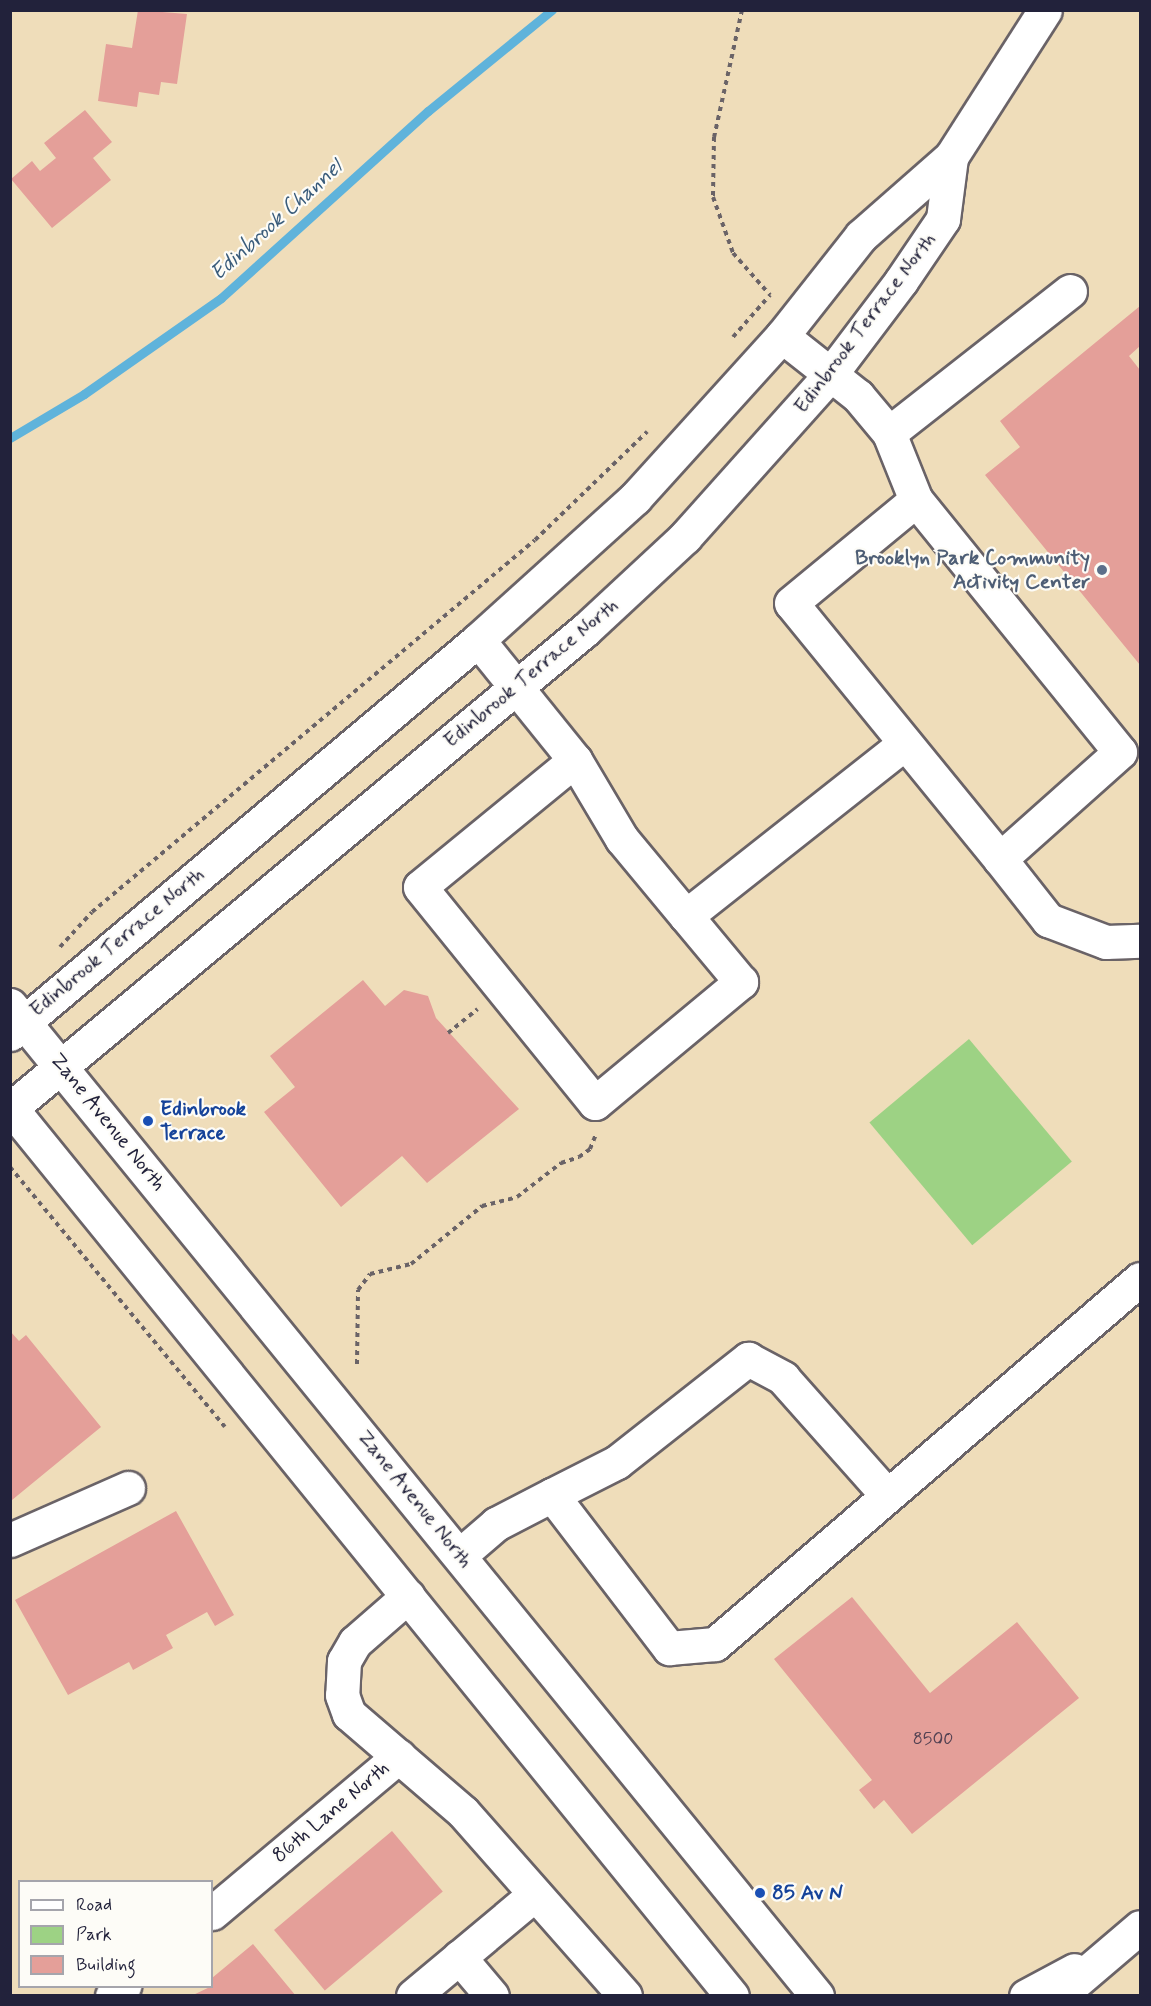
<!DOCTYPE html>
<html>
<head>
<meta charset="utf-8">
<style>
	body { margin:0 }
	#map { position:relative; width:1151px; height:2006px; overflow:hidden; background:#efddba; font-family:Mynerve,sans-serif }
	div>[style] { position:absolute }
	.green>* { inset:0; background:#9dd284; transform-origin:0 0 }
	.stream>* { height:9px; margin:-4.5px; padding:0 4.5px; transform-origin:4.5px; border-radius:4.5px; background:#5fb3db }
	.building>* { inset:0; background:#e49f99; transform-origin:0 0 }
	.path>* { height:4px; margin-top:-2px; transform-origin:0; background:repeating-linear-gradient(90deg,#6a6367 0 4.5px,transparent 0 9px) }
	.roads { filter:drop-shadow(2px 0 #6a6367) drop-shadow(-2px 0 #6a6367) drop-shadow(0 2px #6a6367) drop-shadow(0 -2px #6a6367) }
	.minor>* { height:33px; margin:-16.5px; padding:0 16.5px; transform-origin:16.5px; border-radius:16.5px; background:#fff }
	.major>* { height:33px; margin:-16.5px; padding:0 16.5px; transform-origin:16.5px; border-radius:16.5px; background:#fff }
	.dots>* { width:16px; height:16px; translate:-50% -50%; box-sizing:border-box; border:3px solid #fdfcf7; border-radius:50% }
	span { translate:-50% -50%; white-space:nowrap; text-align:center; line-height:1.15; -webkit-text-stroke:4.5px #fdfcf7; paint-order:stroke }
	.number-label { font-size:18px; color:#524152 }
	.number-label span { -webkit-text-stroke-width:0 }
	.street-label { font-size:21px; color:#22223b }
	.service-label { font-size:21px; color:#4e5e75; font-weight:700 }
	.right { translate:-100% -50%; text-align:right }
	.transit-label { font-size:21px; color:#164399; font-weight:700 }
	.left { translate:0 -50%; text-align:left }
	.water-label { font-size:22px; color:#3a5c7b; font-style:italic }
	.frame { position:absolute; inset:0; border:12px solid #22223b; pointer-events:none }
	.legend { position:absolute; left:18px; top:1880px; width:195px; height:108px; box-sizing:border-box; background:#fdfcf7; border:2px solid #a5a5ac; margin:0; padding:8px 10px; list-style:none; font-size:18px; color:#22223b }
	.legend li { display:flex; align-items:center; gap:12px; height:30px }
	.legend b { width:30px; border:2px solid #a5a5ac }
</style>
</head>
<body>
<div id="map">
	<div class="green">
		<i style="left:969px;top:1039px;width:160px;height:130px;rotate:50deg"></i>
	</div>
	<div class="stream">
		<i style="left:10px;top:438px;width:86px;rotate:-30.7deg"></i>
		<i style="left:84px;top:394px;width:167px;rotate:-35deg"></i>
		<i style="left:221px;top:298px;width:279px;rotate:-42.1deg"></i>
		<i style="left:428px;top:111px;width:160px;rotate:-39.2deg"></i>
	</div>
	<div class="building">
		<i style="clip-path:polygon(138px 10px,187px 14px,177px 84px,161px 82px,159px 95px,139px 92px,137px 107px,98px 101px,106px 44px,132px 48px)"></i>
		<i style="clip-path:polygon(85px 110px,112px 142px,93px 158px,111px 180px,52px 228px,11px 179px,32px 161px,40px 171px,56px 158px,44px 143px)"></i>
		<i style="clip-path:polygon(1140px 306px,1140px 346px,1129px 356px,1140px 370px,1140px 665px,985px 475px,1020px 447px,1000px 421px)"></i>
		<i style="clip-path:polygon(363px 980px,385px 1006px,404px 990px,428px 996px,436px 1018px,519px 1109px,427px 1183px,402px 1156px,341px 1207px,264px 1112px,295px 1087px,270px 1056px)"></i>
		<i style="clip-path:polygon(10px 1331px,19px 1341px,26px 1335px,101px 1427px,12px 1500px)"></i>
		<i style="clip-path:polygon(176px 1511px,234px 1615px,215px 1626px,207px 1612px,166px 1635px,173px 1648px,133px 1670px,129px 1662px,68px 1695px,15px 1600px)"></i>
		<i style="clip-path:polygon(852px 1597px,930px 1693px,1017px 1622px,1079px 1698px,912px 1834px,884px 1800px,874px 1809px,859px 1790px,872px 1780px,774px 1659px)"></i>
		<i style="left:392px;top:1831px;width:79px;height:154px;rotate:50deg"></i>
		<i style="clip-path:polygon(253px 1944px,296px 1996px,191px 1996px,212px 1986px,212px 1978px)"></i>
	</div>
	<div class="path">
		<i style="left:742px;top:10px;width:130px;rotate:102.4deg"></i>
		<i style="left:714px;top:137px;width:60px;rotate:91deg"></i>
		<i style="left:713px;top:197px;width:59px;rotate:70.3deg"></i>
		<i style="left:733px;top:253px;width:56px;rotate:48.6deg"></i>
		<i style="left:733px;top:337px;width:56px;rotate:-48.6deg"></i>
		<i style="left:60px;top:947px;width:47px;rotate:-47.6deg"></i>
		<i style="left:92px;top:912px;width:578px;rotate:-40.02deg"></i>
		<i style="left:535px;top:540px;width:156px;rotate:-44deg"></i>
		<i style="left:448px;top:1033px;width:38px;rotate:-39deg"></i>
		<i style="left:10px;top:1167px;width:337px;rotate:50.4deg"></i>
		<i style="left:357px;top:1364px;width:74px;rotate:-89.2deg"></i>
		<i style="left:358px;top:1290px;width:20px;rotate:-53deg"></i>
		<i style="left:370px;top:1274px;width:42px;rotate:-13.7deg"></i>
		<i style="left:411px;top:1264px;width:92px;rotate:-39.2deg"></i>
		<i style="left:482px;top:1206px;width:36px;rotate:-14deg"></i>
		<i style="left:517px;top:1197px;width:56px;rotate:-37.7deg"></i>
		<i style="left:561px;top:1163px;width:19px;rotate:-18deg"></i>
		<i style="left:579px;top:1157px;width:14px;rotate:-36deg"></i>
		<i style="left:590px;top:1149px;width:16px;rotate:-68deg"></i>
	</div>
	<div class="roads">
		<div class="minor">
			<i style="left:782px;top:336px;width:97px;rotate:38.3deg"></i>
			<i style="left:858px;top:396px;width:48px;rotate:50deg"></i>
			<i style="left:889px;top:433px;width:72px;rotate:68.1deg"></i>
			<i style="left:916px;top:500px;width:324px;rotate:51deg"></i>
			<i style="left:1120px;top:752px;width:161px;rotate:138.3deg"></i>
			<i style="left:1000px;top:859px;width:330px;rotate:-129.2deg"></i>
			<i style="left:791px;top:603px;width:162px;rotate:-39.5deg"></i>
			<i style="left:889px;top:433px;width:230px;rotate:-38.1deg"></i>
			<i style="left:478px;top:640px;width:154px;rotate:51.1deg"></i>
			<i style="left:575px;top:760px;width:92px;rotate:59.3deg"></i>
			<i style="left:622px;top:839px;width:100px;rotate:50.3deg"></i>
			<i style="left:686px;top:916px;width:279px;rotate:-38.3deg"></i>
			<i style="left:575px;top:760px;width:200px;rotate:140.7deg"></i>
			<i style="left:420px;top:887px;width:278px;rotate:51deg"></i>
			<i style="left:595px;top:1103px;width:190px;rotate:-39.7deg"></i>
			<i style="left:741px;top:982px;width:86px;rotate:-129.8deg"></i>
			<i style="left:1000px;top:859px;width:78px;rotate:51.8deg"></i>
			<i style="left:1048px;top:920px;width:62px;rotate:20.8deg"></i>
			<i style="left:1106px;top:942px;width:34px;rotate:-2deg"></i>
			<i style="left:10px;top:1034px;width:612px;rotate:-40.09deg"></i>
			<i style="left:478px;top:640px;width:212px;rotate:-42.1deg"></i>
			<i style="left:635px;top:498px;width:219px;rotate:-47.8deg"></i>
			<i style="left:782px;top:336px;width:127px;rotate:-51.7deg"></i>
			<i style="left:861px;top:236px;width:120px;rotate:-41.3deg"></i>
			<i style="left:951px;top:157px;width:174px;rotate:-57.4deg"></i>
			<i style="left:10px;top:1109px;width:748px;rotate:-39.8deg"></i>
			<i style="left:585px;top:630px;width:137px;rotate:-42.9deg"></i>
			<i style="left:685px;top:537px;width:217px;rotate:-48.2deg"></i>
			<i style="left:830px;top:375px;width:118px;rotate:-52.9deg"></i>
			<i style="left:901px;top:281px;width:75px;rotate:-55.9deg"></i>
			<i style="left:943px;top:219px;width:63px;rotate:-82.6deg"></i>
			<i style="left:552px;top:1495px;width:73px;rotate:-26.9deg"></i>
			<i style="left:617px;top:1462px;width:167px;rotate:-38.2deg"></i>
			<i style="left:748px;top:1359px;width:40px;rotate:28deg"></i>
			<i style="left:783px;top:1378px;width:155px;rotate:48.4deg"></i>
			<i style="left:10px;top:1540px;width:129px;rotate:-23.8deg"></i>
			<i style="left:460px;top:1555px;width:48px;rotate:-40.7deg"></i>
			<i style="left:496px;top:1524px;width:63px;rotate:-27.4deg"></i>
			<i style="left:552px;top:1495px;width:193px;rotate:52.6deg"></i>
			<i style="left:669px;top:1648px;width:46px;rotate:-5deg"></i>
			<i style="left:715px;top:1644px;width:560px;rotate:-40.66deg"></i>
			<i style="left:408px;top:1596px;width:70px;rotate:139deg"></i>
			<i style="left:355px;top:1642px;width:22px;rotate:120deg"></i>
			<i style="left:344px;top:1661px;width:34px;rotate:93deg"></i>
			<i style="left:342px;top:1695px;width:20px;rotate:70deg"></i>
			<i style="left:349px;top:1714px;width:150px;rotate:40.7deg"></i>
			<i style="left:463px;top:1812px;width:245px;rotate:48.6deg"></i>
			<i style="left:212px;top:1913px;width:244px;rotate:-40deg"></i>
			<i style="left:459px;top:1957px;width:51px;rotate:49.8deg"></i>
			<i style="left:112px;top:1996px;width:16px;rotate:-40deg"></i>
			<i style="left:413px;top:1996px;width:159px;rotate:-39.9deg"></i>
		</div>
		<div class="major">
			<i style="left:10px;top:1005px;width:1278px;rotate:50.84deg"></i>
			<i style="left:10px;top:1107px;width:1145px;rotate:50.92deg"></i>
			<i style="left:1026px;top:1996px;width:55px;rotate:-28deg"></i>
			<i style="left:1059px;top:1996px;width:106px;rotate:-40.4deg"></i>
		</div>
	</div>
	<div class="dots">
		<i style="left:1102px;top:570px;background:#5c6f8a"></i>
		<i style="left:148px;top:1121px;background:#1a4fb4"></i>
		<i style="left:760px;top:1893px;background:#1a4fb4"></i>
	</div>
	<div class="number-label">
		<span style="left:933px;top:1739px">8500</span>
	</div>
	<div class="street-label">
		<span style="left:865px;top:323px;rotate:-53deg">Edinbrook Terrace North</span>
		<span style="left:531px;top:673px;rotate:-40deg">Edinbrook Terrace North</span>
		<span style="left:117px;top:942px;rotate:-40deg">Edinbrook Terrace North</span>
		<span style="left:108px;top:1122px;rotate:51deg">Zane Avenue North</span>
		<span style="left:415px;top:1499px;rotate:51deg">Zane Avenue North</span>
		<span style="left:331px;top:1812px;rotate:-40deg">86th Lane North</span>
	</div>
	<div class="service-label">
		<span class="right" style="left:1090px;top:570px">Brooklyn Park Community<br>Activity Center</span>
	</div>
	<div class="transit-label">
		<span class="left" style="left:160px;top:1121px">Edinbrook<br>Terrace</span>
		<span class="left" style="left:772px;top:1893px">85 Av N</span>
	</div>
	<div class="water-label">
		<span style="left:277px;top:221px;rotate:-42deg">Edinbrook Channel</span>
	</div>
	<div class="frame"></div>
	<ul class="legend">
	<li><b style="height:8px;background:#fff"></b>Road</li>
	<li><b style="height:16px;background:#9dd284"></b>Park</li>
	<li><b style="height:16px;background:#e49f99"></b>Building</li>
	</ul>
</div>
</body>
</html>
